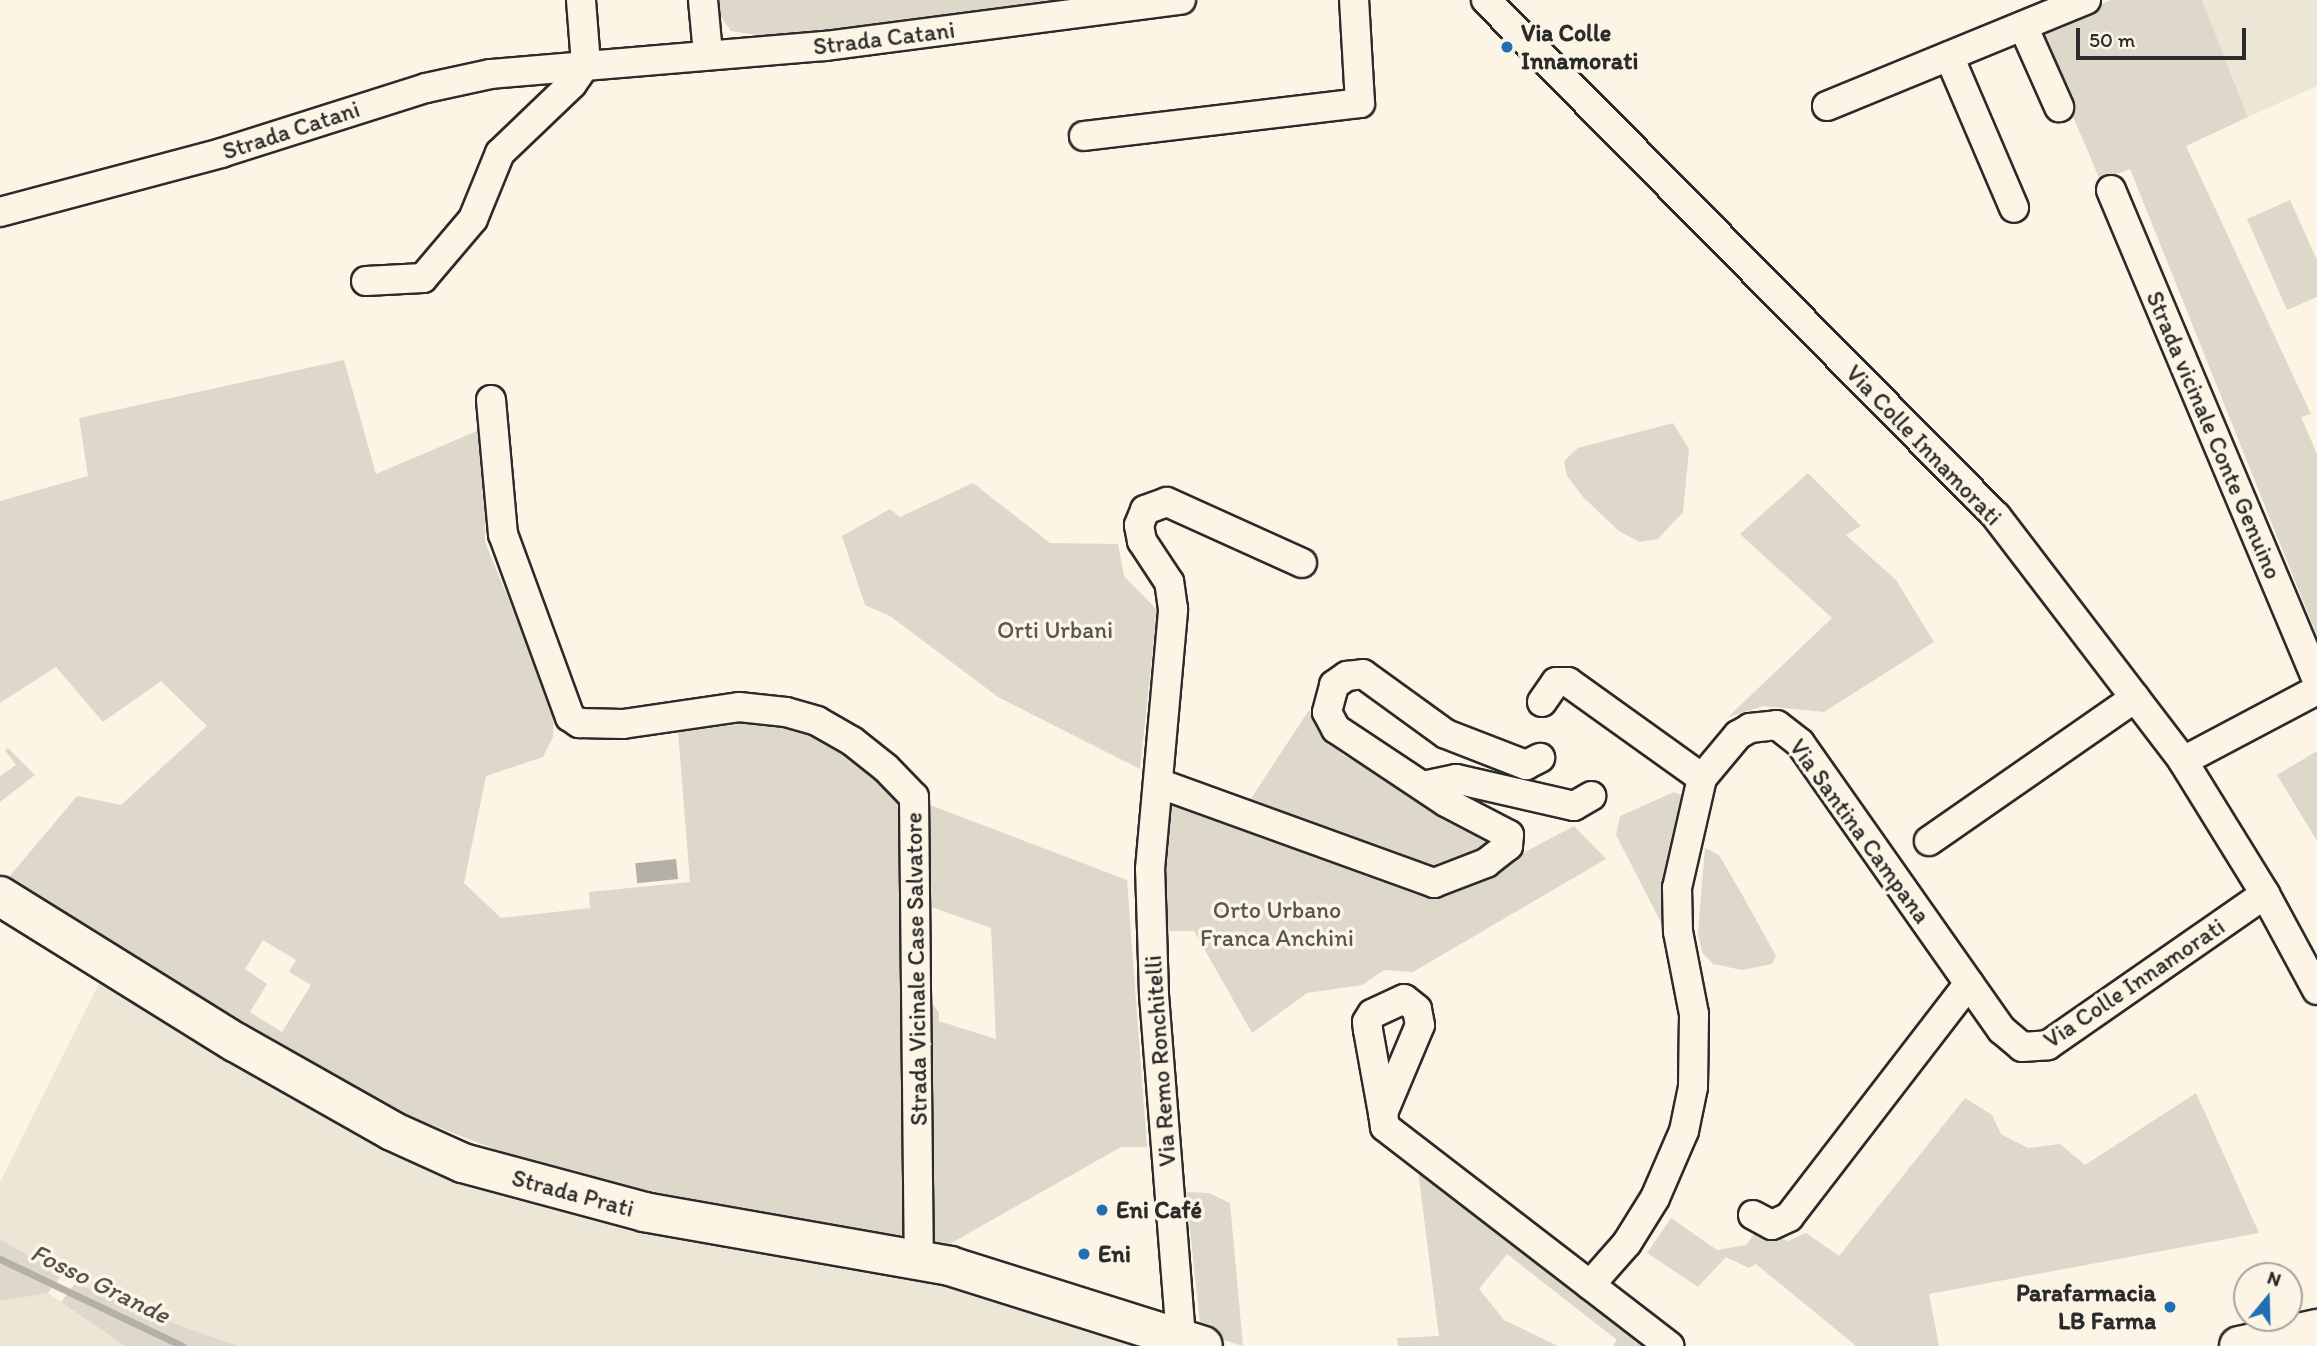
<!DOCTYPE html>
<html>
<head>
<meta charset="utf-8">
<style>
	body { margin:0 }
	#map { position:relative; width:2317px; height:1346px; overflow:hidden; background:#fcf5e5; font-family:Itim,sans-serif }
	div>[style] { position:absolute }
	.built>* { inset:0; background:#ece6d7 }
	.green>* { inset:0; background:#ded8ca }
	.water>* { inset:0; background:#b4b0a5; transform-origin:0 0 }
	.stream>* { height:7px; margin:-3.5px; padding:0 3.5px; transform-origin:3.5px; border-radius:3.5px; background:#b4b0a5 }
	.roads { filter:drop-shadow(2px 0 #2b2b2b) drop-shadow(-2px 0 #2b2b2b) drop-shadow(0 2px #2b2b2b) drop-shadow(0 -2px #2b2b2b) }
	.street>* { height:28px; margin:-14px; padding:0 14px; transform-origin:14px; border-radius:14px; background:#fcf5e5 }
	.secondary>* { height:38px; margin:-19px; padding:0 19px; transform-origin:19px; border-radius:19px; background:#fcf5e5 }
	.dots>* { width:19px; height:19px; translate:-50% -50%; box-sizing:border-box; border:4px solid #fcf5e5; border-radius:50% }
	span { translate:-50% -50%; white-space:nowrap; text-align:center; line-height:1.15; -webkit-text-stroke:7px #fcf5e5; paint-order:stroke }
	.poi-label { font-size:24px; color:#2b2b2b; font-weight:700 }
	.left { translate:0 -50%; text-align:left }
	.right { translate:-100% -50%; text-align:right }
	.street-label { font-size:24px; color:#2b2b2b }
	.park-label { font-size:24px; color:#585653 }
	.water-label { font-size:26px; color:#545350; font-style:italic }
	.north { position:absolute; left:2233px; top:1262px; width:70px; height:70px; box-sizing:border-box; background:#fcf5e5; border:2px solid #a8a49b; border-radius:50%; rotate:19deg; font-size:19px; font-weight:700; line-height:28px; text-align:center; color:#2b2b2b }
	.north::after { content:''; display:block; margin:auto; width:24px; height:32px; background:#1f6fb2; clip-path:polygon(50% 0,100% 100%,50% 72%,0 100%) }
	.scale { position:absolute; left:2076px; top:28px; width:170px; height:32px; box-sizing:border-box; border:4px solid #2b2b2b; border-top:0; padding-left:9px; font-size:21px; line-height:24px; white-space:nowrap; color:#2b2b2b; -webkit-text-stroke:5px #fcf5e5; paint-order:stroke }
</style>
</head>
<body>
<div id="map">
	<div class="built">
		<i style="clip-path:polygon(2202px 0,2317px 0,2317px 86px,2248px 117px)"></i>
		<i style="clip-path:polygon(104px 973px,400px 1146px,929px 1274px,1147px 1346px,239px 1346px,184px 1327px,75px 1283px,0 1239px,0 1182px)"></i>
		<i style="clip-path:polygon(45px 1291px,125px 1346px,0 1346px,0 1301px)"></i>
	</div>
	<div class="green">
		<i style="clip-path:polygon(717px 0,1092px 0,764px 36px,731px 31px,719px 14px)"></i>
		<i style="clip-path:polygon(2111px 0,2202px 0,2248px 117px,2186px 146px,2311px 414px,2301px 417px,2317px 454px,2317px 636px,2130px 169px,2100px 180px,2037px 32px)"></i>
		<i style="clip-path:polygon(2290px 200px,2317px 260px,2317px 297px,2287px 310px,2247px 219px)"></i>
		<i style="clip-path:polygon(evenodd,344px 360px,376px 474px,484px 428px,485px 542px,554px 710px,553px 737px,543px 757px,486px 776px,464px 883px,501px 918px,590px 908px,589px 892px,690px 882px,678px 732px,783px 719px,833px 742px,898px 796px,908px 819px,909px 971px,939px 1013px,939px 1021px,996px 1039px,991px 928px,920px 903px,917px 800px,1127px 880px,1147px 1147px,1121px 1147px,939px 1250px,653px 1196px,523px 1160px,375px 1103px,4px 883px,77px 796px,121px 805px,207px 726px,161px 681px,103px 722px,56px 667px,0 703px,0 501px,88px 476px,79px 418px,344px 360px,263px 940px,296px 960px,289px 972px,311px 985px,282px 1032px,250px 1012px,267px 984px,245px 969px,263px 940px)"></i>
		<i style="clip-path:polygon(1673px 423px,1689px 449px,1683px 512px,1658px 539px,1639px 542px,1619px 531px,1584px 498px,1567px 476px,1564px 461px,1578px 448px)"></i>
		<i style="clip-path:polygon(1808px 473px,1861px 526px,1846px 535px,1896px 580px,1934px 642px,1824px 712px,1763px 706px,1728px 717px,1832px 618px,1740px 534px)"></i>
		<i style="clip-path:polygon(973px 483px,1050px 543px,1118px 544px,1124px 576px,1157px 610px,1140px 769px,998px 697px,890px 616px,865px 605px,842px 536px,890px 509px,900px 517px)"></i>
		<i style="clip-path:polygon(1309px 710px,1322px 736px,1343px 755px,1500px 839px,1488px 854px,1429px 874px,1248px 803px)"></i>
		<i style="clip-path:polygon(8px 748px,35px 775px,0 802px,0 776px,16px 765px,5px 750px)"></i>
		<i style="clip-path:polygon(2317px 751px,2317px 841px,2277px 775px)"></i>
		<i style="clip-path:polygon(1674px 792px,1692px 799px,1667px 934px,1616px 835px,1620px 816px)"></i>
		<i style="clip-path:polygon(1171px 803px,1415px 894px,1437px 892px,1512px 859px,1574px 826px,1606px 859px,1413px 972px,1384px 970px,1362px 985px,1307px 993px,1252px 1033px,1194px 931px,1160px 931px)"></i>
		<i style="clip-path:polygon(1705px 848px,1719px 855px,1744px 898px,1776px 956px,1772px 964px,1742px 970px,1713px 964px,1702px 952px,1698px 934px)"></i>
		<i style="clip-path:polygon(2196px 1093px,2259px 1233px,1929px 1294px,1939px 1346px,1856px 1346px,1756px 1264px,1749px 1268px,1726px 1257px,1698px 1287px,1647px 1253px,1671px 1218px,1717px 1250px,1746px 1245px,1759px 1228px,1788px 1241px,1806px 1233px,1839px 1256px,1965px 1098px,1992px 1115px,2001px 1134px,2028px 1148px,2060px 1144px,2085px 1165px)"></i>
		<i style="clip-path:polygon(1417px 1163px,1659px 1346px,1613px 1346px,1617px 1340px,1507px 1254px,1479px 1289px,1504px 1320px,1558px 1346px,1398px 1346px,1397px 1338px,1439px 1336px)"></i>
		<i style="clip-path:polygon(1186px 1192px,1209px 1193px,1230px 1203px,1243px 1346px,1201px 1333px)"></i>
		<i style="clip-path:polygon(0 1239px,62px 1275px,48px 1293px,0 1301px)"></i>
		<i style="clip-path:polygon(75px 1283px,184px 1327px,239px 1346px,125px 1346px,61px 1302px)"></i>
	</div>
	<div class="water">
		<i style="left:676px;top:859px;width:20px;height:41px;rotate:84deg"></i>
	</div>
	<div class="stream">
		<i style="left:0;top:1259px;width:202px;rotate:25.5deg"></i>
	</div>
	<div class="roads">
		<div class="street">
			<i style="left:703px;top:0;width:54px;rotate:84.7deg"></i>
			<i style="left:1486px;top:0;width:726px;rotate:45.34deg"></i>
			<i style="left:1996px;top:516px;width:308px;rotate:52.6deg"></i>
			<i style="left:2183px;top:761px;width:156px;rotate:58.3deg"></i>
			<i style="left:2265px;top:894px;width:109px;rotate:61.6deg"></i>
			<i style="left:2023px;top:26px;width:89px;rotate:66deg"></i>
			<i style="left:1949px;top:56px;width:165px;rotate:66.8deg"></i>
			<i style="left:1827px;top:106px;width:280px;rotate:-22.3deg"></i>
			<i style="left:1084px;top:136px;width:278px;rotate:-6.8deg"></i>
			<i style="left:1360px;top:103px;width:103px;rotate:-93.3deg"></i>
			<i style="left:2111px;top:190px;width:532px;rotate:67.2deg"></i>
			<i style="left:0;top:212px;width:229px;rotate:-14.9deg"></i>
			<i style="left:221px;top:153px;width:215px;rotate:-17.6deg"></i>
			<i style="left:426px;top:88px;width:66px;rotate:-12.2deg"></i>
			<i style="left:491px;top:74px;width:335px;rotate:-4.8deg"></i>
			<i style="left:825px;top:46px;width:359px;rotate:-7.4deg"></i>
			<i style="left:366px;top:281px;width:57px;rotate:-3deg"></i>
			<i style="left:423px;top:278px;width:77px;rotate:-49.7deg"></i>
			<i style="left:473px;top:219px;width:71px;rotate:-67.8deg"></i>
			<i style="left:500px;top:153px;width:100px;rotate:-43.8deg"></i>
			<i style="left:572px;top:84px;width:24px;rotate:-55deg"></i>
			<i style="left:586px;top:64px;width:64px;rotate:-94.5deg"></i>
			<i style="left:491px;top:400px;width:135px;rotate:84.9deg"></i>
			<i style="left:503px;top:534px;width:195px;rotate:69.9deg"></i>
			<i style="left:570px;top:717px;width:11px;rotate:34deg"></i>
			<i style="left:579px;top:723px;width:44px;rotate:1.3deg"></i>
			<i style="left:623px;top:724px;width:117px;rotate:-8.3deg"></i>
			<i style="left:739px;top:707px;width:47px;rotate:6.1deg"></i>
			<i style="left:786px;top:712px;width:32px;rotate:16deg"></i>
			<i style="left:817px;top:721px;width:40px;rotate:29.7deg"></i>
			<i style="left:852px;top:741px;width:43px;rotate:38.5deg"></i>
			<i style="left:886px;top:768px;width:40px;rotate:46deg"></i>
			<i style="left:914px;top:797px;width:462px;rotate:89.4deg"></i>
			<i style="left:1542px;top:702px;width:24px;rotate:-55deg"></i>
			<i style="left:1556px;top:682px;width:12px"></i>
			<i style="left:1568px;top:682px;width:165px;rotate:35.6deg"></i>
			<i style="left:2183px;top:761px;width:152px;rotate:-27.9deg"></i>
			<i style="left:1158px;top:783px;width:294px;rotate:19.9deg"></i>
			<i style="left:1434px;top:883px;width:56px;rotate:-21deg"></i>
			<i style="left:1486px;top:863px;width:28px;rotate:-38deg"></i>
			<i style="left:1508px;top:846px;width:11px;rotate:-85deg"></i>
			<i style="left:1509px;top:835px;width:71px;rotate:-152.4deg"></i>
			<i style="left:1446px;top:802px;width:132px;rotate:-146.4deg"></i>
			<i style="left:1336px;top:729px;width:19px;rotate:-118deg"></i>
			<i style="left:1327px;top:712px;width:28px;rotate:-75deg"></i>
			<i style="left:1334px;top:685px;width:16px;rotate:-35deg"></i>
			<i style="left:1347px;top:676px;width:16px;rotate:-7deg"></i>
			<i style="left:1363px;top:674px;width:102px;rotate:35.9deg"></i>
			<i style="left:1446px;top:734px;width:86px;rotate:21.2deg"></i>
			<i style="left:1526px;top:765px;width:16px;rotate:-27deg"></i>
			<i style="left:1423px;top:786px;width:34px;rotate:-12deg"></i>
			<i style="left:1456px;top:779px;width:121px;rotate:12.9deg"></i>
			<i style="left:1574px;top:806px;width:20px;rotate:-30deg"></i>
			<i style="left:1929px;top:841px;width:251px;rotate:-34.8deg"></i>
			<i style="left:1383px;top:1113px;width:95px;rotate:-67.2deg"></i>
			<i style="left:1420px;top:1025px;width:16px;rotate:-101deg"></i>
			<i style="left:1417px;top:1009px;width:16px;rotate:-142deg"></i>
			<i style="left:1404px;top:999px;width:35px;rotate:155deg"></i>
			<i style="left:1372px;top:1014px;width:9px;rotate:122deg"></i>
			<i style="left:1367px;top:1022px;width:8px;rotate:83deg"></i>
			<i style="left:1368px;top:1030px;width:84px;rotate:79.8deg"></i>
			<i style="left:1383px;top:1113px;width:14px;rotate:82deg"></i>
			<i style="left:1385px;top:1127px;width:359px;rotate:37.6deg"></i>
			<i style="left:1753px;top:1215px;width:21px;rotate:28deg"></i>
			<i style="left:1772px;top:1225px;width:19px;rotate:-25deg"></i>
			<i style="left:1789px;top:1217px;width:295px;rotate:-52.4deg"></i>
			<i style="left:1590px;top:1285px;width:56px;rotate:-48.6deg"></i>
			<i style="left:1627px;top:1243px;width:53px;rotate:-58.1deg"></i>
			<i style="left:1655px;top:1198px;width:73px;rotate:-66.6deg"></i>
			<i style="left:1684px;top:1131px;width:45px;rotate:-78.4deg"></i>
			<i style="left:1693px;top:1087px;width:73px;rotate:-89.2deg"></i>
			<i style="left:1694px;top:1014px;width:84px;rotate:-101deg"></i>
			<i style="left:1678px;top:932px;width:44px;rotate:-91.3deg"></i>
			<i style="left:1677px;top:888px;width:113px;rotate:-77.2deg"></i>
			<i style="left:1702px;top:778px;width:56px;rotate:-50.1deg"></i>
			<i style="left:1738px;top:735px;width:14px;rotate:-30deg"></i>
			<i style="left:1750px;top:728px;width:27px;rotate:-6deg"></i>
			<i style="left:1777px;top:725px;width:29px;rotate:38deg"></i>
			<i style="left:1800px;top:743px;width:351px;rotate:54.9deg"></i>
			<i style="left:2002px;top:1030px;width:26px;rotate:40deg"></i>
			<i style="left:2022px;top:1047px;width:26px;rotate:-4deg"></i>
			<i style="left:2048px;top:1045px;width:264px;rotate:-34.8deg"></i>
			<i style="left:1181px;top:1338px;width:345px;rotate:-94.5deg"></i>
			<i style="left:1154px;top:994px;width:125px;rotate:-91.8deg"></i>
			<i style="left:1150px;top:869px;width:261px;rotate:-84.9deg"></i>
			<i style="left:1173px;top:609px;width:27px;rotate:-98deg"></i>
			<i style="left:1169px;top:582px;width:49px;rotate:-123.4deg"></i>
			<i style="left:1142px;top:541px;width:16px;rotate:-101deg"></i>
			<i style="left:1139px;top:525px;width:16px;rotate:-68deg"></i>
			<i style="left:1145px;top:510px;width:23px;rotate:-20deg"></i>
			<i style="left:1167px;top:502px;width:148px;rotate:24.3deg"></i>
		</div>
		<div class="secondary">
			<i style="left:0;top:896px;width:277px;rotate:31.9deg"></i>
			<i style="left:235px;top:1042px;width:180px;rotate:29.5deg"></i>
			<i style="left:392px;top:1131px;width:78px;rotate:24.3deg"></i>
			<i style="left:463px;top:1163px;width:188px;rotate:15.1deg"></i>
			<i style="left:644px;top:1212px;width:311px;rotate:10deg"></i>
			<i style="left:950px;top:1266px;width:265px;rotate:17.5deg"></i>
			<i style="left:2239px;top:1346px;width:80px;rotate:-12.3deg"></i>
		</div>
	</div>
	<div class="dots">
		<i style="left:1507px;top:47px;background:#1f6fb2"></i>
		<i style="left:1102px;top:1210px;background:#1f6fb2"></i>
		<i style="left:1084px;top:1254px;background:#1f6fb2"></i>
		<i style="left:2170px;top:1307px;background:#1f6fb2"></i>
	</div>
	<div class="poi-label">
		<span class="left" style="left:1521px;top:47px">Via Colle<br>Innamorati</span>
		<span class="left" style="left:1116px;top:1210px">Eni Café</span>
		<span class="left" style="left:1098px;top:1254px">Eni</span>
		<span class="right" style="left:2156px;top:1307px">Parafarmacia<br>LB Farma</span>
	</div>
	<div class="street-label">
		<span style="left:884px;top:38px;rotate:-7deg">Strada Catani</span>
		<span style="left:291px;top:130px;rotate:-18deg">Strada Catani</span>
		<span style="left:2214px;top:435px;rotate:67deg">Strada vicinale Conte Genuino</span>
		<span style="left:1924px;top:445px;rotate:46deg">Via Colle Innamorati</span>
		<span style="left:1860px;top:831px;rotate:54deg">Via Santina Campana</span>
		<span style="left:916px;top:969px;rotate:-91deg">Strada Vicinale Case Salvatore</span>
		<span style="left:2134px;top:983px;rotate:-34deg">Via Colle Innamorati</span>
		<span style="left:1160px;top:1061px;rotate:-94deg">Via Remo Ronchitelli</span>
		<span style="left:573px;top:1193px;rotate:15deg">Strada Prati</span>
	</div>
	<div class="park-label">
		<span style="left:1055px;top:630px">Orti Urbani</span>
		<span style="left:1277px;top:924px">Orto Urbano<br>Franca Anchini</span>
	</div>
	<div class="water-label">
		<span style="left:100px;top:1284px;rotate:26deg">Fosso Grande</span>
	</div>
	<div class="north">N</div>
	<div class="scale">50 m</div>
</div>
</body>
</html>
